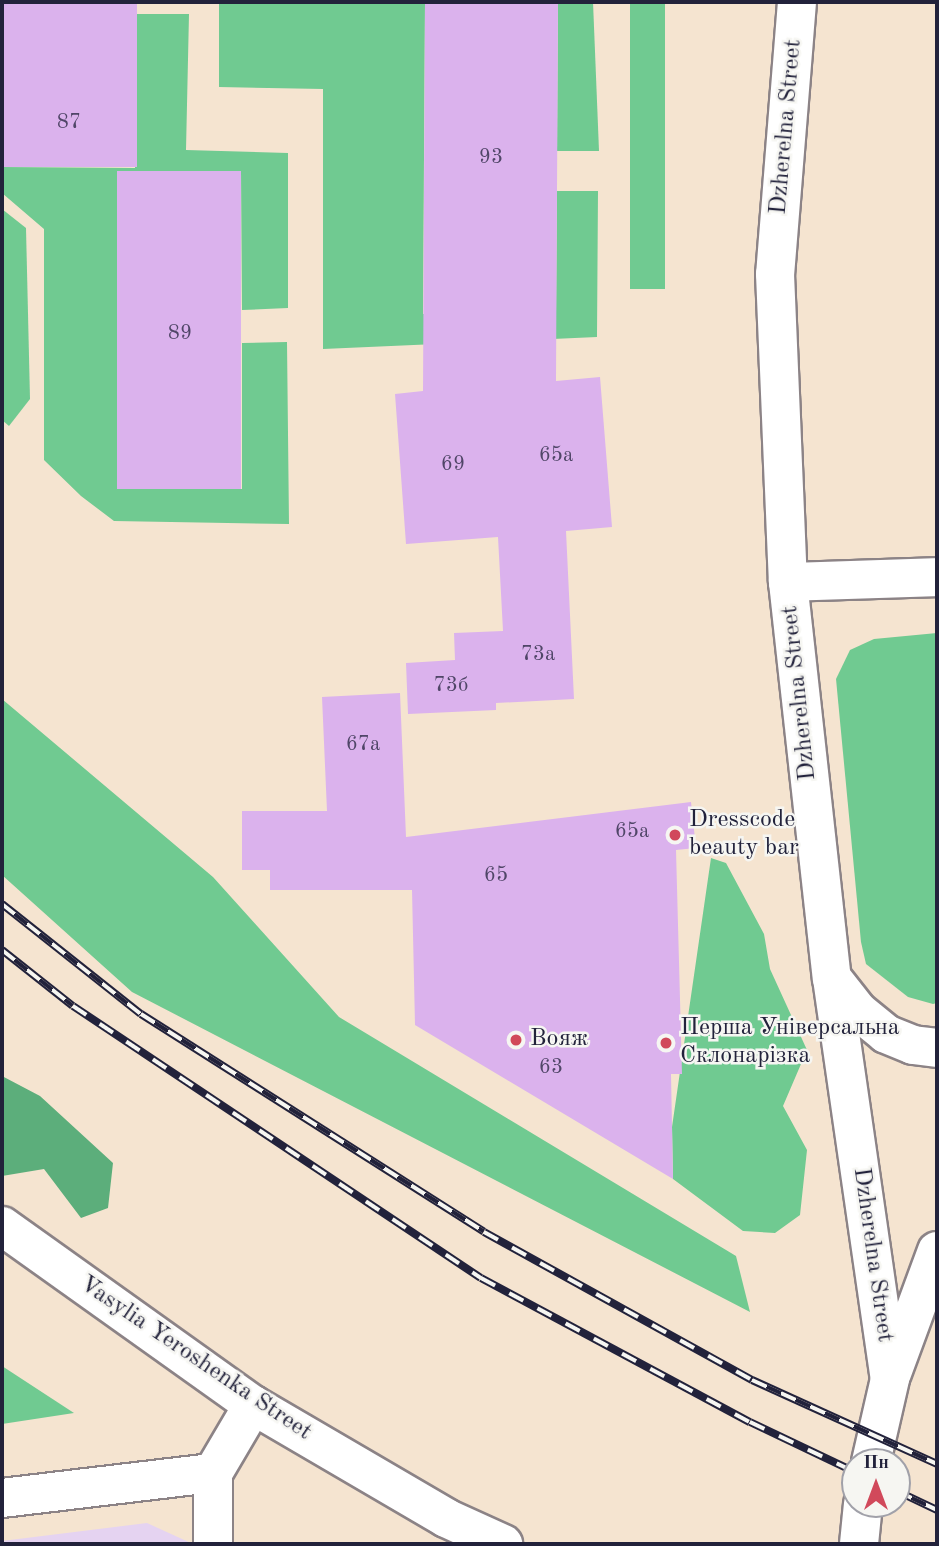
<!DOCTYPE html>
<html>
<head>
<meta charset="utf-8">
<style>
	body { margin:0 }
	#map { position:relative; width:939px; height:1546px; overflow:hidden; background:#f5e4d0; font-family:"Old Standard TT",serif }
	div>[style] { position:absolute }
	.built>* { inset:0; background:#e5d3f1 }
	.green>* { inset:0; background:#70ca91; transform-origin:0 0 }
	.forest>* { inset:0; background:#5cae7b }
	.building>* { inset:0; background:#dbb2ed; transform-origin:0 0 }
	.roads { filter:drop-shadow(2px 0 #8c8386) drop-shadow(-2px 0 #8c8386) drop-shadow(0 2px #8c8386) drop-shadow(0 -2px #8c8386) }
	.minor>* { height:38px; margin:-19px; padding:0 19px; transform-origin:19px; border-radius:19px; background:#fff }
	.rail>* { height:8px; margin-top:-4px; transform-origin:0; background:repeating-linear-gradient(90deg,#f6f6f2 0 16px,#22223b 0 32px); box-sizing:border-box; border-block:2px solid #22223b }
	.dots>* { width:19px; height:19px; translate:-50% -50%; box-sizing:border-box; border:4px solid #f6f6f2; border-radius:50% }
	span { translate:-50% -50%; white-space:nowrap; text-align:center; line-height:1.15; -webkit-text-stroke:5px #f6f6f2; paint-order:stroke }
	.number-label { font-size:21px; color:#504668 }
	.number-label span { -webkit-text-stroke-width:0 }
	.street-label { font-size:24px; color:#22223b }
	.poi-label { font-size:24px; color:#22223b }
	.left { translate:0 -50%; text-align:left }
	.frame { position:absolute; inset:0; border:4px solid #22223b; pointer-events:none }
	.north { position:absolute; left:841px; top:1448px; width:70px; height:70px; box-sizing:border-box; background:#f6f6f2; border:2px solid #a1a1a9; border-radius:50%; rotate:0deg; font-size:19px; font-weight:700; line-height:28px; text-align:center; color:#22223b }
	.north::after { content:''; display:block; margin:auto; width:24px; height:32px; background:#d1495b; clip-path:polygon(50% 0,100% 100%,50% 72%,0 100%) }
</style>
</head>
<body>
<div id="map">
	<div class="built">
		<i style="clip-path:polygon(147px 1523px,193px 1544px,2px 1544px,2px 1541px)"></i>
	</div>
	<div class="green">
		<i style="clip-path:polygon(219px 2px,425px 2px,423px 314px,556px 315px,557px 191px,598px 191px,597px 337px,323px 349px,323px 89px,219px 87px)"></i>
		<i style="clip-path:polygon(558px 2px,593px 2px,599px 151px,557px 151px)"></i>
		<i style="left:630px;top:2px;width:35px;height:287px"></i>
		<i style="clip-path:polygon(137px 14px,189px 14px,186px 150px,288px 153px,288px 308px,242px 310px,241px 171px,117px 171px,118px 489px,242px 489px,242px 343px,287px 342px,289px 524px,114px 521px,81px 496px,44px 460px,44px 229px,2px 193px,2px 167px,135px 168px)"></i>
		<i style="clip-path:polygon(2px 209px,26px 228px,30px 399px,9px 426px,2px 420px)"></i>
		<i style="clip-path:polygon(937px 633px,937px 1003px,933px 1004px,908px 997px,866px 964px,861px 942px,836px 679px,850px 650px,874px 639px)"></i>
		<i style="clip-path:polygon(2px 699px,213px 877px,339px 1017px,736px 1256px,750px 1312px,132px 992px,2px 875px)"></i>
		<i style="clip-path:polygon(711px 858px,726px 863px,764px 934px,770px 969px,807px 1050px,783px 1106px,807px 1150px,800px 1215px,775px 1233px,743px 1231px,673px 1179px,672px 1127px)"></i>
		<i style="clip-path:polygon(2px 1366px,74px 1413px,2px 1424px)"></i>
	</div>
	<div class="forest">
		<i style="clip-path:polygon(2px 1076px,40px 1096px,113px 1163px,108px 1208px,81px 1218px,44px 1169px,2px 1176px)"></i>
	</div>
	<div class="building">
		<i style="left:3px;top:2px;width:134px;height:165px"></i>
		<i style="clip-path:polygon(425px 2px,558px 2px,556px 381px,600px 377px,612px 527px,566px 531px,574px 699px,496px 703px,496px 710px,408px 714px,406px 663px,455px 660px,454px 633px,503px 631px,498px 537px,406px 544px,395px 394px,423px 391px)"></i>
		<i style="left:117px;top:171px;width:124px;height:318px"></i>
		<i style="clip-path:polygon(400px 693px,406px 837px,691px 802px,696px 848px,676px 850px,682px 1074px,671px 1074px,673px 1179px,415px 1025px,412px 890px,270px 890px,270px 870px,242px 870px,242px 811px,327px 811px,322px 697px)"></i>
	</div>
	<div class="roads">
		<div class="minor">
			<i style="left:797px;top:2px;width:273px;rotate:94.6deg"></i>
			<i style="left:775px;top:274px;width:308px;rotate:87.6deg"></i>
			<i style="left:788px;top:582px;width:398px;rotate:83.7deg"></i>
			<i style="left:832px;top:978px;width:405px;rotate:81.8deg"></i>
			<i style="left:890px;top:1379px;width:85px;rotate:102.9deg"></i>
			<i style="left:788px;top:582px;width:149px;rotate:-1.9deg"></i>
			<i style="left:832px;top:978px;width:42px;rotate:51.8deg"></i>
			<i style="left:858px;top:1011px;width:36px;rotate:39deg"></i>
			<i style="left:886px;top:1034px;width:29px;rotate:22deg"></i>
			<i style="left:913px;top:1045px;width:24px;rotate:7deg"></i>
			<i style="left:2px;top:1226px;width:308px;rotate:35.5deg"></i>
			<i style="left:253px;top:1405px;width:224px;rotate:30.3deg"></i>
			<i style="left:446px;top:1518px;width:63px;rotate:24.5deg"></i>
			<i style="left:892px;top:1373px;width:130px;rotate:-69.8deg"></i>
			<i style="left:213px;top:1473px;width:79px;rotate:-59.5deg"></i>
			<i style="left:213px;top:1473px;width:71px;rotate:90deg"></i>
			<i style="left:2px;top:1498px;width:212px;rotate:-6.8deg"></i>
			<i style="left:859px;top:1544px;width:40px;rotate:-84.3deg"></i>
		</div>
	</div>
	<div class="rail">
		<i style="left:2px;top:904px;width:177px;rotate:38.4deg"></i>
		<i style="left:141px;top:1014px;width:406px;rotate:32.4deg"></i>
		<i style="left:484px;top:1232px;width:306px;rotate:28.9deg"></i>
		<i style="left:752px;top:1380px;width:203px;rotate:24.4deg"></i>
		<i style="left:2px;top:950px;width:90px;rotate:38.3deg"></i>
		<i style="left:73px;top:1006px;width:490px;rotate:33.7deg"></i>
		<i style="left:481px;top:1278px;width:305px;rotate:28.2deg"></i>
		<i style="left:750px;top:1422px;width:116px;rotate:25.5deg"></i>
		<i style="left:897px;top:1491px;width:44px;rotate:25.4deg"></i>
	</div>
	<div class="dots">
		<i style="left:675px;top:835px;background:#d1495b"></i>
		<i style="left:516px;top:1040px;background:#d1495b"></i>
		<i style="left:666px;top:1043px;background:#d1495b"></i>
	</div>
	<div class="number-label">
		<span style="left:69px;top:123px">87</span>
		<span style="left:491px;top:158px">93</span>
		<span style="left:180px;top:334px">89</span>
		<span style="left:556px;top:456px">65а</span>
		<span style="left:453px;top:465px">69</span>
		<span style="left:538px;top:655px">73а</span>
		<span style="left:451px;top:686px">73б</span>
		<span style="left:363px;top:745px">67а</span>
		<span style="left:632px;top:832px">65а</span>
		<span style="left:496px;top:876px">65</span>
		<span style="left:551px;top:1068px">63</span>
	</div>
	<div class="street-label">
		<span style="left:787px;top:127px;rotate:-85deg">Dzherelna Street</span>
		<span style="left:800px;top:693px;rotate:-96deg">Dzherelna Street</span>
		<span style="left:872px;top:1255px;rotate:82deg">Dzherelna Street</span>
		<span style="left:195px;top:1359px;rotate:34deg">Vasylia Yeroshenka Street</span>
	</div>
	<div class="poi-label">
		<span class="left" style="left:689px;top:835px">Dresscode<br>beauty bar</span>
		<span class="left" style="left:680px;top:1043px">Перша Універсальна<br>Склонарізка</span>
		<span class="left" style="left:530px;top:1040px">Вояж</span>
	</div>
	<div class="frame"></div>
	<div class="north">Пн</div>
</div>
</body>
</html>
